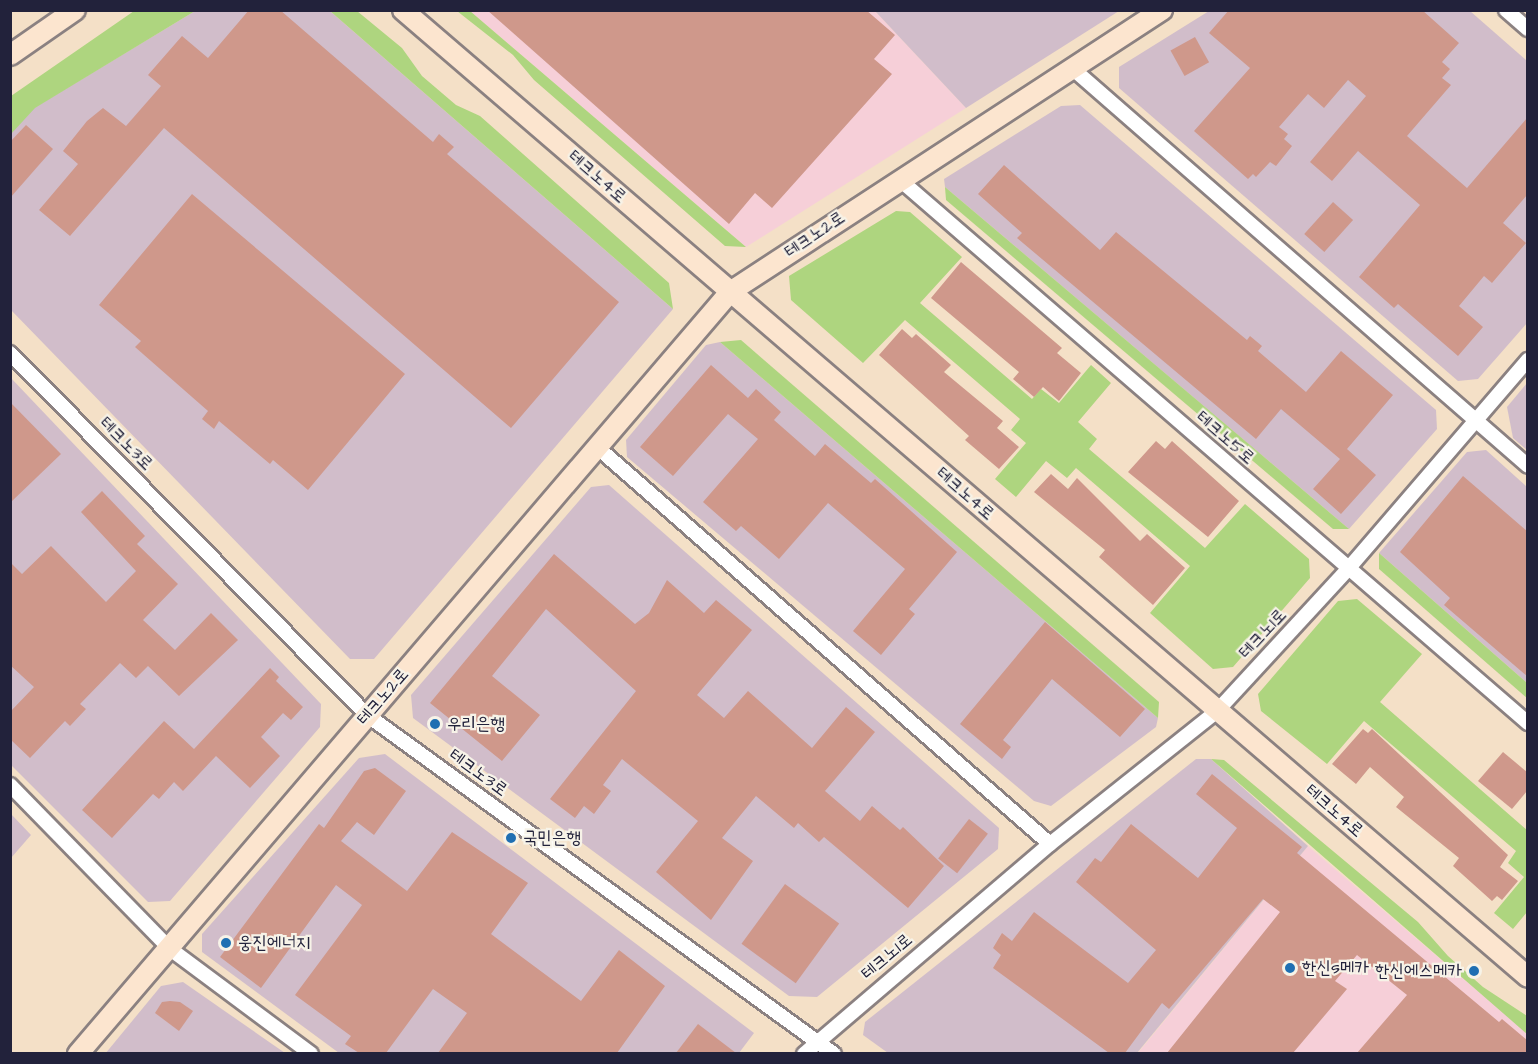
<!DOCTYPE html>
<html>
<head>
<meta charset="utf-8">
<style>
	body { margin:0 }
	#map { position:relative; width:1538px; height:1064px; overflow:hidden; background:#f4e0c7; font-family:"Architects Daughter","Poor Story",sans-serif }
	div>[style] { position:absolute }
	.built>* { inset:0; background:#f6cfd8 }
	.industrial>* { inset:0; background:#d1bdca }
	.green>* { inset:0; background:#aed57f }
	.building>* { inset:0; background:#cf988b; transform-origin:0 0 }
	.roads { filter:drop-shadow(2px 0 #8b8181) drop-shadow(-2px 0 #8b8181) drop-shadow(0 2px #8b8181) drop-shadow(0 -2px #8b8181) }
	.minor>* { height:14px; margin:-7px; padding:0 7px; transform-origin:7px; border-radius:7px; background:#fff }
	.secondary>* { height:20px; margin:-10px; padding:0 10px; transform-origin:10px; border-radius:10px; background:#fce5cf }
	.dots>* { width:16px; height:16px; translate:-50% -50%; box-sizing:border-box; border:3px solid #f7f3e8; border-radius:50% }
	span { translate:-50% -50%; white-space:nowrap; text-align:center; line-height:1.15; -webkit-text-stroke:4.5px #f7f3e8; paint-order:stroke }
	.street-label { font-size:18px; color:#22223b }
	.poi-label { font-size:18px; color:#22223b }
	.left { translate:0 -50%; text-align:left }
	.right { translate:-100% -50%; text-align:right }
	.frame { position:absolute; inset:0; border:12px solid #22223b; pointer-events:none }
</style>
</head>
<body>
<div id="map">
	<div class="built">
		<i style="clip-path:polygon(470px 11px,875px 11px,966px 108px,746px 247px)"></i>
		<i style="clip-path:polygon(1308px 846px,1528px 1034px,1527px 1054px,1137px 1054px)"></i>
	</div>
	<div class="industrial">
		<i style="clip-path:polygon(195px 11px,330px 11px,673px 309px,374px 659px,350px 659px,11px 310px,10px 134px,34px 108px)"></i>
		<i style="clip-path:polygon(875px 11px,1119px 11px,966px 108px)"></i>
		<i style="clip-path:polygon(1209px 11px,1470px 11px,1527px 61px,1527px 323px,1478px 379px,1458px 381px,1119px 88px,1119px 67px)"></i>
		<i style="clip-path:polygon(1080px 105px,1436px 410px,1437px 429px,1349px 529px,945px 187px,944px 179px,1061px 106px)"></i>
		<i style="clip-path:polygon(720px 342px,1158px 718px,1156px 727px,1051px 806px,1034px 801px,627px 457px,626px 440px,706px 345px)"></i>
		<i style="clip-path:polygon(10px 377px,321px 704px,320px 727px,170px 901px,148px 902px,11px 765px)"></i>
		<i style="clip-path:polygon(1527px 383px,1527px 450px,1513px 438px,1507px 407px)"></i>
		<i style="clip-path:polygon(1486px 450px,1527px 487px,1527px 683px,1379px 553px,1467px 452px)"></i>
		<i style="clip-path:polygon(609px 485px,999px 828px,998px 849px,817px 997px,789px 996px,413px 718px,411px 695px,591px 487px)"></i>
		<i style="clip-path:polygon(385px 754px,754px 1033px,739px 1053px,339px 1053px,202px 952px,202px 934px,359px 758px)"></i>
		<i style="clip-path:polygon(1196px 759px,1211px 759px,1308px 846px,1137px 1053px,888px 1053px,863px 1035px,865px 1022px)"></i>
		<i style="clip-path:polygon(11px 814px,31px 835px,11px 858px)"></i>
		<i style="clip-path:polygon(183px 982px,285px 1053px,105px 1054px,161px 986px)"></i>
	</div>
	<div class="green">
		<i style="clip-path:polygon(134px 11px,195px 11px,35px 108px,11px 134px,11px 96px)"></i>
		<i style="clip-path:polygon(330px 11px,357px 11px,402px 48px,422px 76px,456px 105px,480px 116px,669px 283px,673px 309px)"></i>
		<i style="clip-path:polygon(457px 11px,470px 11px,746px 247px,725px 246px,534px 80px,513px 55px)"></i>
		<i style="clip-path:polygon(945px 187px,1250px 445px,1349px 529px,1333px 529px,946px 200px)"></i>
		<i style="clip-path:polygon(896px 211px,910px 212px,962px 257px,920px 303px,1032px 399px,1041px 389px,1059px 403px,1091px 365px,1111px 383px,1078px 422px,1097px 439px,1089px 449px,1205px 548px,1245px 504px,1309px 559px,1310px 578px,1233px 667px,1213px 669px,1150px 613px,1190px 566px,1076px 468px,1067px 478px,1046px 461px,1016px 497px,995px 479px,1026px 443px,1011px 430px,1020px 419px,905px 320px,863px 363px,791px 300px,789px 276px)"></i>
		<i style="clip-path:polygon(741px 340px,1159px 702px,1158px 718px,720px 342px)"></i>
		<i style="clip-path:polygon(1379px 553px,1527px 683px,1527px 698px,1379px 569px)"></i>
		<i style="clip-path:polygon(1357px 599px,1422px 654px,1380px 702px,1527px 830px,1527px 912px,1513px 929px,1494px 913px,1524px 877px,1508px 863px,1516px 851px,1364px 721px,1327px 764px,1261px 711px,1258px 694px,1338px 601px)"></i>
		<i style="clip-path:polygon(1211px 759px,1224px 760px,1418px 922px,1448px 956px,1483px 987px,1527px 1016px,1527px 1034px)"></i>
	</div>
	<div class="building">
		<i style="clip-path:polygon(249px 10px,280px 10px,433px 142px,439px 134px,454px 147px,447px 154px,619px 302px,511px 428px,164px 128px,70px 236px,39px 210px,78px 164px,63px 151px,87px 121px,103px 108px,126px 126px,161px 86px,148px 75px,182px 36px,208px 58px)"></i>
		<i style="clip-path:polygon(487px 10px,866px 10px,895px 35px,874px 59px,892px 74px,772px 208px,755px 193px,729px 224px)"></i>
		<i style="clip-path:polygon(1229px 10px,1422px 10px,1459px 43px,1442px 62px,1450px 69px,1442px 78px,1451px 85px,1407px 136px,1467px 188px,1527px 118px,1527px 195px,1503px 223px,1526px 243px,1492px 283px,1484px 276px,1459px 306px,1483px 327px,1458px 356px,1398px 304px,1394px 308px,1359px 277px,1420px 205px,1358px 151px,1332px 181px,1310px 162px,1366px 96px,1348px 80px,1324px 108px,1308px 94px,1279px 127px,1288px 134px,1284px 139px,1292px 146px,1276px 166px,1270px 162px,1256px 177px,1253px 174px,1248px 179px,1194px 131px,1250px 68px,1209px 33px)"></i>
		<i style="left:1195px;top:37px;width:29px;height:28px;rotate:61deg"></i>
		<i style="clip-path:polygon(26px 125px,53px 149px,10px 198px,10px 142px)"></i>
		<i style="clip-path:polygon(1004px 165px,1100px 250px,1116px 232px,1247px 340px,1250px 336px,1262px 346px,1258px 351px,1306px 392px,1341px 351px,1393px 395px,1347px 449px,1376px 475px,1341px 514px,1313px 489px,1340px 459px,1281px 409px,1256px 439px,1017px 238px,1022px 233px,978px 194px)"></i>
		<i style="clip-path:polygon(192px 194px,405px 374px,308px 490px,273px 460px,270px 464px,219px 421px,214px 429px,202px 419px,208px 411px,135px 347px,141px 341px,99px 305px)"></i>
		<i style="left:1333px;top:202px;width:27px;height:43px;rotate:42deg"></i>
		<i style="clip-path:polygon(961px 262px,1062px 348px,1057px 353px,1081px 373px,1059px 401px,1043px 387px,1034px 397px,1013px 379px,1019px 372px,931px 298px)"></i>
		<i style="clip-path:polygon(902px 329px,912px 338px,916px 334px,951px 365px,944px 372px,1003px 421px,997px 428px,1019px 447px,999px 469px,965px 440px,969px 436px,879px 355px)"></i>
		<i style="clip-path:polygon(711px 365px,748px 398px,756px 389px,781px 412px,774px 420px,815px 456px,825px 444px,871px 483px,875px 479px,957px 552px,909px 609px,915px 614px,881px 655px,853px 631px,905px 569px,828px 503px,779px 559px,741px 526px,736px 531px,703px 502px,758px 439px,728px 414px,673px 476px,640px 447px)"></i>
		<i style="clip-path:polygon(10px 402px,61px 454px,10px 503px)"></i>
		<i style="clip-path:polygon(1156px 441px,1165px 449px,1172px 441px,1239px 501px,1208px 537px,1128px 472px)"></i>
		<i style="clip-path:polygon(1051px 474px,1068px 489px,1077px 478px,1140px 541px,1147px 534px,1185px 568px,1153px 605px,1099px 557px,1105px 550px,1034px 492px)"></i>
		<i style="clip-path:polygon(1463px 476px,1527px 531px,1527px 676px,1444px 605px,1450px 598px,1400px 552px)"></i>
		<i style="clip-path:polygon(102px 491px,145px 536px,137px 544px,178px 584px,143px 620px,175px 650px,211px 613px,238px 640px,179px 696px,148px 666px,136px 678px,120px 663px,80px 704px,86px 709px,70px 726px,65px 721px,30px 758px,10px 739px,10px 712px,34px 687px,10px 665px,10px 562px,22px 574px,51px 546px,106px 602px,136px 571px,81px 512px)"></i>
		<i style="clip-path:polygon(554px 554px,635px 624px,649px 613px,667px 580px,704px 613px,716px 600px,752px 630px,697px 695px,724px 718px,748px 691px,812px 748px,846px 707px,875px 732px,825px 791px,860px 821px,872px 806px,900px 830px,903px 827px,944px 866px,908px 908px,824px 837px,819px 842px,798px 823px,794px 828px,756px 796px,722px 838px,753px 861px,711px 920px,656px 872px,698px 821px,622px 759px,603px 785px,611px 791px,594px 814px,584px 806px,575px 818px,550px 799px,636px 691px,546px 609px,492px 676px,540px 715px,502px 761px,430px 703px)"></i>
		<i style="clip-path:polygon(1045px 622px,1145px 709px,1120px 737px,1052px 679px,1003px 740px,1011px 747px,1002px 759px,960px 724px)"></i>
		<i style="clip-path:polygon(270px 668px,279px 677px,276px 681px,303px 707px,291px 720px,283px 713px,261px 737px,280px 756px,250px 788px,216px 756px,183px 791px,174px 782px,159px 799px,153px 794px,112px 838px,82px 810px,164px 721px,194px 749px)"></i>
		<i style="clip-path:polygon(1363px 729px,1368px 733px,1372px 729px,1508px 855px,1500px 867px,1518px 881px,1502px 900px,1497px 896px,1492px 901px,1453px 866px,1459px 858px,1396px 807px,1404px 797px,1370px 767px,1356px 784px,1332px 764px)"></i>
		<i style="clip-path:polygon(1503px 752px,1527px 772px,1527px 791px,1512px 809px,1478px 781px)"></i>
		<i style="clip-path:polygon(375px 768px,406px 791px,374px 835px,357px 822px,341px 841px,407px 891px,452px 832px,528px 883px,491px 934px,581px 1001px,619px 950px,665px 986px,617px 1053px,438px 1053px,467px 1013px,433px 989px,386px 1053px,359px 1053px,345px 1044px,351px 1036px,295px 995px,362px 905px,336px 885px,261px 988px,220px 957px,319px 824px,324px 828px,364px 771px)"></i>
		<i style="clip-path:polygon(1212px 774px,1302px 847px,1297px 853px,1499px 1022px,1502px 1019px,1527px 1040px,1527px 1053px,1357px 1053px,1407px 995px,1357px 955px,1335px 981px,1347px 989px,1293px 1053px,1167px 1053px,1280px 912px,1263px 899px,1169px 1009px,1162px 1003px,1125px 1053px,1109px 1053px,993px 968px,1001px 955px,993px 948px,1002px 933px,1012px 941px,1034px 912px,1128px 983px,1156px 950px,1076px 882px,1095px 858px,1101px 862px,1131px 824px,1198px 878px,1237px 828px,1196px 794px)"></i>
		<i style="left:969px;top:819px;width:24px;height:50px;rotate:38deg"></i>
		<i style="left:785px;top:884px;width:67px;height:74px;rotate:36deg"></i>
		<i style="clip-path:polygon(170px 1001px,180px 1002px,193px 1011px,179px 1031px,155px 1013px,162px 1002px)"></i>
		<i style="clip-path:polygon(698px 1024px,736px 1053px,676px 1053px)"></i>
	</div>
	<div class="roads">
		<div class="minor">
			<i style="left:1506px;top:10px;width:29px;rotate:41deg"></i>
			<i style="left:1072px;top:68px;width:605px;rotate:41.11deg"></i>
			<i style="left:899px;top:179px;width:832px;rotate:40.86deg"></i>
			<i style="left:10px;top:353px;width:508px;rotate:45.4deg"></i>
			<i style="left:367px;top:715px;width:577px;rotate:35.98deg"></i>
			<i style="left:597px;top:447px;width:602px;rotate:41.23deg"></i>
			<i style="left:10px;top:785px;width:228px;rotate:45.7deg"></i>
			<i style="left:169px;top:948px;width:177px;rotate:36.7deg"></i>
			<i style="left:804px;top:1054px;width:323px;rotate:-40.5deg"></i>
			<i style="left:1050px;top:844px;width:213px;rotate:-38.5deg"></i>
			<i style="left:1217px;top:711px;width:193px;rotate:-47.3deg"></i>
			<i style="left:1348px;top:569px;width:276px;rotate:-49.3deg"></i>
		</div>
		<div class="secondary">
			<i style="left:403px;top:10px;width:1483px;rotate:40.68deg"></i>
			<i style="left:10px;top:55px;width:79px;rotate:-34.7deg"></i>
			<i style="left:78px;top:1054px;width:1003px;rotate:-49.45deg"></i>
			<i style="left:730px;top:292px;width:516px;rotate:-33.14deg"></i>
		</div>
	</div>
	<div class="dots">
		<i style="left:435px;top:724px;background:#1f6fb2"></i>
		<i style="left:511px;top:838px;background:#1f6fb2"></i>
		<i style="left:226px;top:943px;background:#1f6fb2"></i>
		<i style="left:1290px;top:968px;background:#1f6fb2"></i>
		<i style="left:1474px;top:971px;background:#1f6fb2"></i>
	</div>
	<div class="street-label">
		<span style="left:597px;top:177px;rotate:41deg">테크노4로</span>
		<span style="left:815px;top:235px;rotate:-34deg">테크노2로</span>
		<span style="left:1225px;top:438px;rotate:41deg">테크노5로</span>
		<span style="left:126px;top:444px;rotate:45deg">테크노3로</span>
		<span style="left:965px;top:494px;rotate:41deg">테크노4로</span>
		<span style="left:1263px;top:634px;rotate:-47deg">테크노1로</span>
		<span style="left:383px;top:697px;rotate:-49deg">테크노2로</span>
		<span style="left:478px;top:773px;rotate:36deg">테크노3로</span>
		<span style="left:1334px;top:811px;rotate:41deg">테크노4로</span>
		<span style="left:887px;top:957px;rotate:-40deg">테크노1로</span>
	</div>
	<div class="poi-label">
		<span class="left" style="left:447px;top:724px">우리은행</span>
		<span class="left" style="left:523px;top:838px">국민은행</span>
		<span class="left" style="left:238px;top:943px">웅진에너지</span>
		<span class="left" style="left:1302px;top:968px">한신s메카</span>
		<span class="right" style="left:1462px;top:971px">한신에스메카</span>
	</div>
	<div class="frame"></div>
</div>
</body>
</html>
